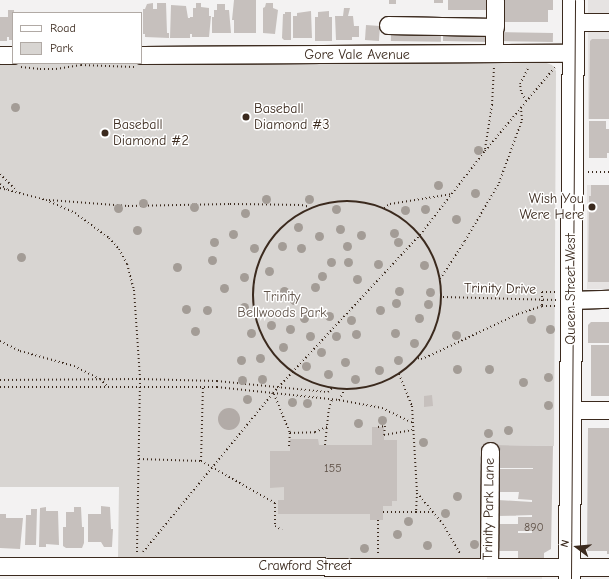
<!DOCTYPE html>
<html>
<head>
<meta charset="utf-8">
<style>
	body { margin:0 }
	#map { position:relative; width:609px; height:579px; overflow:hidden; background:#f3f2f2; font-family:"Comic Neue",sans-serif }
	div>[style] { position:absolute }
	.built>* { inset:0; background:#e6e3e2; transform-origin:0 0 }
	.green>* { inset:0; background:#d8d5d2 }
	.water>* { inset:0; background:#b2aba7 }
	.round { border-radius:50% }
	.building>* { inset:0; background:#c6c0bd; transform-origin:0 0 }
	.path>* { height:2px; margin-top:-1px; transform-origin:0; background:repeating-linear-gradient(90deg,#3b2a1e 0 1px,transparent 0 4px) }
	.path>.ring { margin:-1px; padding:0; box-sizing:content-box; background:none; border:2px solid #3b2a1e; border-radius:50% }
	.roads { filter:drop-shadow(1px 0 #3b2a1e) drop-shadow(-1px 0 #3b2a1e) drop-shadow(0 1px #3b2a1e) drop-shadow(0 -1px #3b2a1e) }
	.minor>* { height:17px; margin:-8.5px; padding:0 8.5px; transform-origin:8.5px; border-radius:8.5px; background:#fff }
	.major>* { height:21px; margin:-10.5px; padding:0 10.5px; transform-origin:10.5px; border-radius:10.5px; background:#fff }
	.tram>* { height:1px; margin:-0.5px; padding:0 0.5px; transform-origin:0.5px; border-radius:0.5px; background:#3b2a1e }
	.trees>* { width:9px; height:9px; margin:-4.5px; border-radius:50%; background:#a39c96 }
	.dots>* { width:11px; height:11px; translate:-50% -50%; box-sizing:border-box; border:2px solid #fff; border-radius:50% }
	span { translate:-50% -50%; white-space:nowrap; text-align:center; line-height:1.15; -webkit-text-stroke:3px #fff; paint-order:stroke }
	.number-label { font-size:12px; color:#5e5046 }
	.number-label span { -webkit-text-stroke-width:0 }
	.street-label { font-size:14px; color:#3b2a1e }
	.poi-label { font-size:14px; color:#3b2a1e }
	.left { translate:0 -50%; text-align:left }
	.right { translate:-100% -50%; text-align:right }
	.park-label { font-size:14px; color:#62554b }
	.legend { position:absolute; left:12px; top:12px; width:130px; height:52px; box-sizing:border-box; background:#fff; border:1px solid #b1aaa5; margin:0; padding:5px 7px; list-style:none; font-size:12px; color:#3b2a1e }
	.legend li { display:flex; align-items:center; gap:8px; height:20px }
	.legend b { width:20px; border:1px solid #b1aaa5 }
	.north { position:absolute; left:557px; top:527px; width:40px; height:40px; -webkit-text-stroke:3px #fff; paint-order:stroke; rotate:286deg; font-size:11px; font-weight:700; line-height:16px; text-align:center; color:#3b2a1e }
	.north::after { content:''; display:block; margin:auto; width:14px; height:18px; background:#3b2a1e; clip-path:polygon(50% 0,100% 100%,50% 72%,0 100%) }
</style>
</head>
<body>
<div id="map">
	<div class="built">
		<i style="left:588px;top:0;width:21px;height:119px"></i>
		<i style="left:587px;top:185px;width:22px;height:104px"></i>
		<i style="left:487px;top:575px;width:55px;height:4px"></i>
	</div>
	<div class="green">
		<i style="clip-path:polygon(0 61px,13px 63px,544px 62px,552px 65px,556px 71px,554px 446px,482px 445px,481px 491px,486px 558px,118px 558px,119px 487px,0 487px)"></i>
	</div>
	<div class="water">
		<i class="round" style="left:218px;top:408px;width:22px;height:22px"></i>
	</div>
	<div class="building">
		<i style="clip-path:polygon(234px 0,256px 0,256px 33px,234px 33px,234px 20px,232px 20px)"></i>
		<i style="left:389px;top:0;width:7px;height:4px"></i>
		<i style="left:434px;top:0;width:9px;height:3px"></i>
		<i style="left:448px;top:0;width:40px;height:10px"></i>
		<i style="clip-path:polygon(498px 0,553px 0,553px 10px,548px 10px,548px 22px,498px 22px)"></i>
		<i style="clip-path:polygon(153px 3px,153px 9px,157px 9px,157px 3px,166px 3px,167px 33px,169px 33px,169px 38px,145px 37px,145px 34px,143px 34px,143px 9px,145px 9px,147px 4px)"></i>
		<i style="clip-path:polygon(196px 3px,201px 3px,201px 7px,209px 8px,209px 16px,211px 16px,209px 37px,192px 37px,192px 34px,190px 34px,190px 38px,170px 38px,171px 5px,186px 6px,188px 18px,190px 18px,190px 30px,190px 17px,193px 17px,193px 8px,196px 8px)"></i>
		<i style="clip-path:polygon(266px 3px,273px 3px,273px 8px,278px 10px,275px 34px,263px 33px,263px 8px,265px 7px)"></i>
		<i style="clip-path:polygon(217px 4px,225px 4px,225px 10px,229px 10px,231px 33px,212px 33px,212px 17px,214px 17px,214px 10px,217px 10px)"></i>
		<i style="clip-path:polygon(344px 8px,350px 8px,348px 16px,353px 16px,354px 26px,359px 26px,359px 37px,352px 37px,352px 40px,336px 40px,335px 16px,343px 16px)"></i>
		<i style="clip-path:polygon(8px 10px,14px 10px,13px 40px,9px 40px,9px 37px,7px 37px,7px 41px,0 41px,0 17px,8px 17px)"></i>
		<i style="clip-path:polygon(311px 11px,312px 38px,293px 38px,293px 16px,297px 16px,297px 13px)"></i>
		<i style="clip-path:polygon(329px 11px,329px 17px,332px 17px,332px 41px,315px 41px,315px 17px,318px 17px,318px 12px)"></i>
		<i style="clip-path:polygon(285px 12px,291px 12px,291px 40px,284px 40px,282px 38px,283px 14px,285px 14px)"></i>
		<i style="left:366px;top:25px;width:14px;height:15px;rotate:4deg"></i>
		<i style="clip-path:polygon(443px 31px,485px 33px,490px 42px,443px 41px)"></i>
		<i style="left:497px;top:32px;width:56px;height:9px;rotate:1deg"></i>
		<i style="left:391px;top:33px;width:50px;height:8px;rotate:1deg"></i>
		<i style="clip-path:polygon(592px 39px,609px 39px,609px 119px,589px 119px,590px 41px)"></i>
		<i style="clip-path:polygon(589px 121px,606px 121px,606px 129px,609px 129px,609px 153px,607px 153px,607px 158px,589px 158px)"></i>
		<i style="clip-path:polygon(591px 185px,609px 185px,609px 282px,588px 282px,589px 196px,591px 196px)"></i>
		<i style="clip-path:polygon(591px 322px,609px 322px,609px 343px,588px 343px,588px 325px)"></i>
		<i style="left:591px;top:345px;width:18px;height:51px"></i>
		<i style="clip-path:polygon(432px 395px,433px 406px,424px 407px,424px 396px)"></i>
		<i style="clip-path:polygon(372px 427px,384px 427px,384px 440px,397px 440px,397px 501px,392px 501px,392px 506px,383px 506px,383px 520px,370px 520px,370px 514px,278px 514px,278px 500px,284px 500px,284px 487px,270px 488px,270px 451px,290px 451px,290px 439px,318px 439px,319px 445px,372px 445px)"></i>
		<i style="clip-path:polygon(588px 428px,609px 428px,609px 554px,607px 554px,607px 551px,587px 551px)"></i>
		<i style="clip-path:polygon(evenodd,496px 445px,553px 446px,551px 549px,544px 553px,544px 558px,518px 558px,518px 551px,493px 551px,497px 524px,518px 524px,518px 517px,532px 517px,532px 515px,497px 516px,498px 500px,532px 502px,532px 500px,518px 499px,519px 492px,494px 492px,497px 469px,533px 469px,533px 468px,496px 468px,496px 445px,518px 531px,532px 531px,532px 533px,518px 533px,518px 531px)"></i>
		<i style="clip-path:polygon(101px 506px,110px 507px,111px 529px,113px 529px,112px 547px,104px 547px,101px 542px,88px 542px,88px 514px,101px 514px)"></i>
		<i style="clip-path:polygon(46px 507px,46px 511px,58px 511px,59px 545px,46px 544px,46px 547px,39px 547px,40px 508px)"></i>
		<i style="clip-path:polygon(74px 507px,81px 507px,82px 527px,84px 527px,84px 543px,82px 548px,66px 548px,63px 546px,63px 527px,66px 527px,66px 512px,74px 512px)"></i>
		<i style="clip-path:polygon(31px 509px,37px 509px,36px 545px,25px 545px,26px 515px,31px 515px)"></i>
		<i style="clip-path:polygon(0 514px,6px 514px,6px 518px,23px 518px,20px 549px,0 548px)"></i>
	</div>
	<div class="path">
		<i style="left:21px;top:67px;width:19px;rotate:6deg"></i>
		<i style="left:40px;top:69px;width:16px"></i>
		<i style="left:56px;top:69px;width:25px;rotate:-9deg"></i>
		<i style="left:81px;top:65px;width:53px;rotate:2.2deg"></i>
		<i style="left:526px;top:101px;width:11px;rotate:-117deg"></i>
		<i style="left:521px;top:91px;width:7px;rotate:-98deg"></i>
		<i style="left:520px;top:84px;width:18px;rotate:-63deg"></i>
		<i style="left:485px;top:149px;width:45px;rotate:-81deg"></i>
		<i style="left:492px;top:105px;width:39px;rotate:-87deg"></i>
		<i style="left:588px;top:172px;width:21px"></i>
		<i style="left:0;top:174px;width:23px;rotate:45deg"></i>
		<i style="left:0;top:184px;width:9px;rotate:36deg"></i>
		<i style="left:0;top:188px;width:48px;rotate:14.6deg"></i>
		<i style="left:46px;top:200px;width:32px;rotate:24deg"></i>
		<i style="left:75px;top:213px;width:42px;rotate:36.3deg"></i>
		<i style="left:109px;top:238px;width:15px;rotate:48deg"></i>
		<i style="left:119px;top:249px;width:17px;rotate:62deg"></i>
		<i style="left:127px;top:264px;width:27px;rotate:75deg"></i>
		<i style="left:134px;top:290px;width:89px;rotate:86.1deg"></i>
		<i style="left:140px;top:379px;width:173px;rotate:91deg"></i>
		<i style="left:49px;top:200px;width:79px;rotate:4.3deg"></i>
		<i style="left:128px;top:206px;width:102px;rotate:-1.1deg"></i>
		<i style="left:230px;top:204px;width:72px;rotate:0.8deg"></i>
		<i style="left:302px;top:205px;width:8px;rotate:14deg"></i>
		<i class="ring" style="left:253px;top:201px;width:186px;height:186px"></i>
		<i style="left:384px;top:208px;width:7px;rotate:-34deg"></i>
		<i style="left:390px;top:204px;width:63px;rotate:-9.2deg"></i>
		<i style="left:440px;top:279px;width:45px;rotate:-56.7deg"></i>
		<i style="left:465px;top:241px;width:67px;rotate:-59.6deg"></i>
		<i style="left:499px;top:183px;width:67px;rotate:-69.9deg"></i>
		<i style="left:522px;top:120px;width:12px;rotate:-95deg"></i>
		<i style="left:555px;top:292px;width:13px;rotate:180deg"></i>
		<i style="left:542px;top:292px;width:14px;rotate:90deg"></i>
		<i style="left:542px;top:306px;width:14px"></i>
		<i style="left:443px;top:297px;width:113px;rotate:1.5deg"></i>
		<i style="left:0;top:341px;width:22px;rotate:27deg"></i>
		<i style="left:20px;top:351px;width:56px;rotate:15.5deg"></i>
		<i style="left:74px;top:366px;width:29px;rotate:27deg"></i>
		<i style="left:100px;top:379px;width:10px;rotate:45deg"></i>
		<i style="left:418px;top:358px;width:3px;rotate:18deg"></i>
		<i style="left:421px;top:359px;width:9px;rotate:-21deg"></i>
		<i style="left:429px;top:356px;width:98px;rotate:-25.3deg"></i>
		<i style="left:518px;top:314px;width:25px;rotate:-18deg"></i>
		<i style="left:399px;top:374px;width:35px;rotate:68deg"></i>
		<i style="left:412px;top:406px;width:87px;rotate:86.7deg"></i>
		<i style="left:417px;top:493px;width:40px;rotate:50deg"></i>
		<i style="left:443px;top:524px;width:34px;rotate:60deg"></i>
		<i style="left:0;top:380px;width:140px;rotate:-0.4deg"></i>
		<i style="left:140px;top:379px;width:77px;rotate:1.5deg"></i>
		<i style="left:217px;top:381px;width:112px;rotate:5.7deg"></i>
		<i style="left:328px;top:392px;width:6px;rotate:-45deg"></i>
		<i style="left:0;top:387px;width:217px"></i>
		<i style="left:217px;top:387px;width:123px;rotate:6.1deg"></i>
		<i style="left:339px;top:400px;width:10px;rotate:-61deg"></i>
		<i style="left:274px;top:394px;width:42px;rotate:67.7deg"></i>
		<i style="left:339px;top:400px;width:44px;rotate:10.5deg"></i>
		<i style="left:382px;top:408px;width:34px;rotate:26deg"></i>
		<i style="left:378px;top:427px;width:7px;rotate:-8deg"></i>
		<i style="left:385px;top:426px;width:9px;rotate:96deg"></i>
		<i style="left:384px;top:435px;width:29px;rotate:-10deg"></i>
		<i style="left:325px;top:445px;width:36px;rotate:-84deg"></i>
		<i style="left:329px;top:409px;width:10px;rotate:-73deg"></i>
		<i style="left:289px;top:446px;width:13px;rotate:-86deg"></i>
		<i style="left:290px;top:433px;width:25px;rotate:-2deg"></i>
		<i style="left:315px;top:432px;width:13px;rotate:-23deg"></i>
		<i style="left:139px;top:459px;width:62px;rotate:1.8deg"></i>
		<i style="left:201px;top:461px;width:85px;rotate:29.6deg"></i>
		<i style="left:275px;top:503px;width:23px;rotate:90deg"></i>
		<i style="left:275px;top:526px;width:8px;rotate:30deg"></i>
		<i style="left:201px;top:461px;width:74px;rotate:-88.5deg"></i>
		<i style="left:417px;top:493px;width:19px;rotate:93deg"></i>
		<i style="left:416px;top:512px;width:17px"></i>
		<i style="left:383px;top:512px;width:33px"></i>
		<i style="left:143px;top:552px;width:205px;rotate:-50.7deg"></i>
		<i style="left:273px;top:393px;width:216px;rotate:-47.1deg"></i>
		<i style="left:420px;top:235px;width:106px;rotate:-52.3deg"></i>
		<i style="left:485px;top:151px;width:109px;rotate:-50.2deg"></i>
		<i style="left:378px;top:553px;width:33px;rotate:-90deg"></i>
	</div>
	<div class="roads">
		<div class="minor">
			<i style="left:572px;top:22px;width:37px"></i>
			<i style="left:388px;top:25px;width:107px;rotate:1.1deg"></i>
			<i style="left:494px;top:53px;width:53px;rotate:-88.9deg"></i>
			<i style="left:0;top:55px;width:13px"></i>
			<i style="left:141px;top:55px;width:431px;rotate:-0.3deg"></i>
			<i style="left:571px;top:300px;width:38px;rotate:-2deg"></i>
			<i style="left:570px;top:410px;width:39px"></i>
			<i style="left:0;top:566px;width:609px;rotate:0.09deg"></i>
			<i style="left:489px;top:567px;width:116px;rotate:-89.5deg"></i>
		</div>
		<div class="major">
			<i style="left:569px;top:579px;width:579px;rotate:-89.6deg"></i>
		</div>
	</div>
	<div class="tram">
		<i style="left:571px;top:579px;width:579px;rotate:-89.6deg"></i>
	</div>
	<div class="trees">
		<i style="left:15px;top:107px"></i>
		<i style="left:478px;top:150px"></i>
		<i style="left:438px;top:185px"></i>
		<i style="left:475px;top:193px"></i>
		<i style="left:266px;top:199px"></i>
		<i style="left:309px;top:199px"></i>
		<i style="left:143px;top:203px"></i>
		<i style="left:194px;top:207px"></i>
		<i style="left:118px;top:208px"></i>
		<i style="left:336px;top:209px"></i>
		<i style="left:425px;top:209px"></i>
		<i style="left:405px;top:210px"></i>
		<i style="left:245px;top:213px"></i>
		<i style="left:456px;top:219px"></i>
		<i style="left:298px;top:227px"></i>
		<i style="left:340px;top:229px"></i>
		<i style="left:137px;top:230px"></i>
		<i style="left:394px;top:233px"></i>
		<i style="left:233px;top:234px"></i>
		<i style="left:361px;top:235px"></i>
		<i style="left:319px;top:236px"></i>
		<i style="left:214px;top:242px"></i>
		<i style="left:398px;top:242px"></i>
		<i style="left:282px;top:246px"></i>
		<i style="left:347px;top:246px"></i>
		<i style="left:254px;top:248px"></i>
		<i style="left:301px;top:248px"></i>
		<i style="left:21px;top:257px"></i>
		<i style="left:212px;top:260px"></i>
		<i style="left:331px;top:262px"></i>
		<i style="left:348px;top:262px"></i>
		<i style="left:378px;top:264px"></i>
		<i style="left:424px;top:265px"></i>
		<i style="left:177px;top:267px"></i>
		<i style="left:269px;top:271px"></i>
		<i style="left:322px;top:276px"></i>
		<i style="left:244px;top:277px"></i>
		<i style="left:357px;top:279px"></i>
		<i style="left:315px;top:287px"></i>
		<i style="left:224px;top:288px"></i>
		<i style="left:284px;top:291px"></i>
		<i style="left:399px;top:291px"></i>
		<i style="left:430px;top:292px"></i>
		<i style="left:294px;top:300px"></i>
		<i style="left:396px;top:303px"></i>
		<i style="left:428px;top:304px"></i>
		<i style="left:244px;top:307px"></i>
		<i style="left:186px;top:309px"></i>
		<i style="left:207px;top:310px"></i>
		<i style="left:380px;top:310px"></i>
		<i style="left:329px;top:316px"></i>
		<i style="left:304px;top:318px"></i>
		<i style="left:419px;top:318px"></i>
		<i style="left:531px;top:319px"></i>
		<i style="left:351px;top:320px"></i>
		<i style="left:271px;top:325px"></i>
		<i style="left:290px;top:329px"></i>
		<i style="left:550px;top:329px"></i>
		<i style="left:195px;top:331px"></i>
		<i style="left:251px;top:333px"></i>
		<i style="left:395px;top:333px"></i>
		<i style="left:356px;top:334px"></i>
		<i style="left:456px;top:335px"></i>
		<i style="left:310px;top:336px"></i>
		<i style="left:336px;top:336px"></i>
		<i style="left:414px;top:343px"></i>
		<i style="left:283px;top:347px"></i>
		<i style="left:321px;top:352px"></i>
		<i style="left:260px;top:358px"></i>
		<i style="left:241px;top:360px"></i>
		<i style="left:398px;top:360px"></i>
		<i style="left:345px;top:362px"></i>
		<i style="left:306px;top:366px"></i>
		<i style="left:457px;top:369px"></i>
		<i style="left:489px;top:369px"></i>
		<i style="left:379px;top:370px"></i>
		<i style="left:328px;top:374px"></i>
		<i style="left:548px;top:377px"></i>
		<i style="left:262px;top:379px"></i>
		<i style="left:355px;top:379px"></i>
		<i style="left:242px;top:380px"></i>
		<i style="left:523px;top:382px"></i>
		<i style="left:247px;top:399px"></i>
		<i style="left:292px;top:402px"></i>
		<i style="left:307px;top:403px"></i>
		<i style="left:548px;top:405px"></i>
		<i style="left:382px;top:420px"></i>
		<i style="left:358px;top:423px"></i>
		<i style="left:508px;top:430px"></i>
		<i style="left:488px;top:433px"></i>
		<i style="left:423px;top:442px"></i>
		<i style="left:457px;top:496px"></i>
		<i style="left:445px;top:513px"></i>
		<i style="left:408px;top:521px"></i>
		<i style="left:397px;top:534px"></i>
		<i style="left:474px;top:544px"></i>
		<i style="left:427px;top:545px"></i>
		<i style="left:364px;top:548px"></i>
	</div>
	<div class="dots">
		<i style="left:246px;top:117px;background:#3b2a1e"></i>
		<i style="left:105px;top:133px;background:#3b2a1e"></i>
		<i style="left:592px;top:207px;background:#3b2a1e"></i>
	</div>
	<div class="number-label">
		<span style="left:333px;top:469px">155</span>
		<span style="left:534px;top:528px">890</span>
	</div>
	<div class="street-label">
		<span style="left:357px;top:55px">Gore Vale Avenue</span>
		<span style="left:500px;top:289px;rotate:1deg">Trinity Drive</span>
		<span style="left:571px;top:289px;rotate:-90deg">Queen Street West</span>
		<span style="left:489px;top:509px;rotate:-89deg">Trinity Park Lane</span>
		<span style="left:305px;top:566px">Crawford Street</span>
	</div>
	<div class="poi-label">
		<span class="left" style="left:254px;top:117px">Baseball<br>Diamond #3</span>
		<span class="left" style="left:113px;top:133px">Baseball<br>Diamond #2</span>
		<span class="right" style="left:584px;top:207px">Wish You<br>Were Here</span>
	</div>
	<div class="park-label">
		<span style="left:282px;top:305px">Trinity<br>Bellwoods Park</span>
	</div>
	<ul class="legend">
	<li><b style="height:5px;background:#fff"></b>Road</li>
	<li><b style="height:11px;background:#d8d5d2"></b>Park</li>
	</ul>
	<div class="north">N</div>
</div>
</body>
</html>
